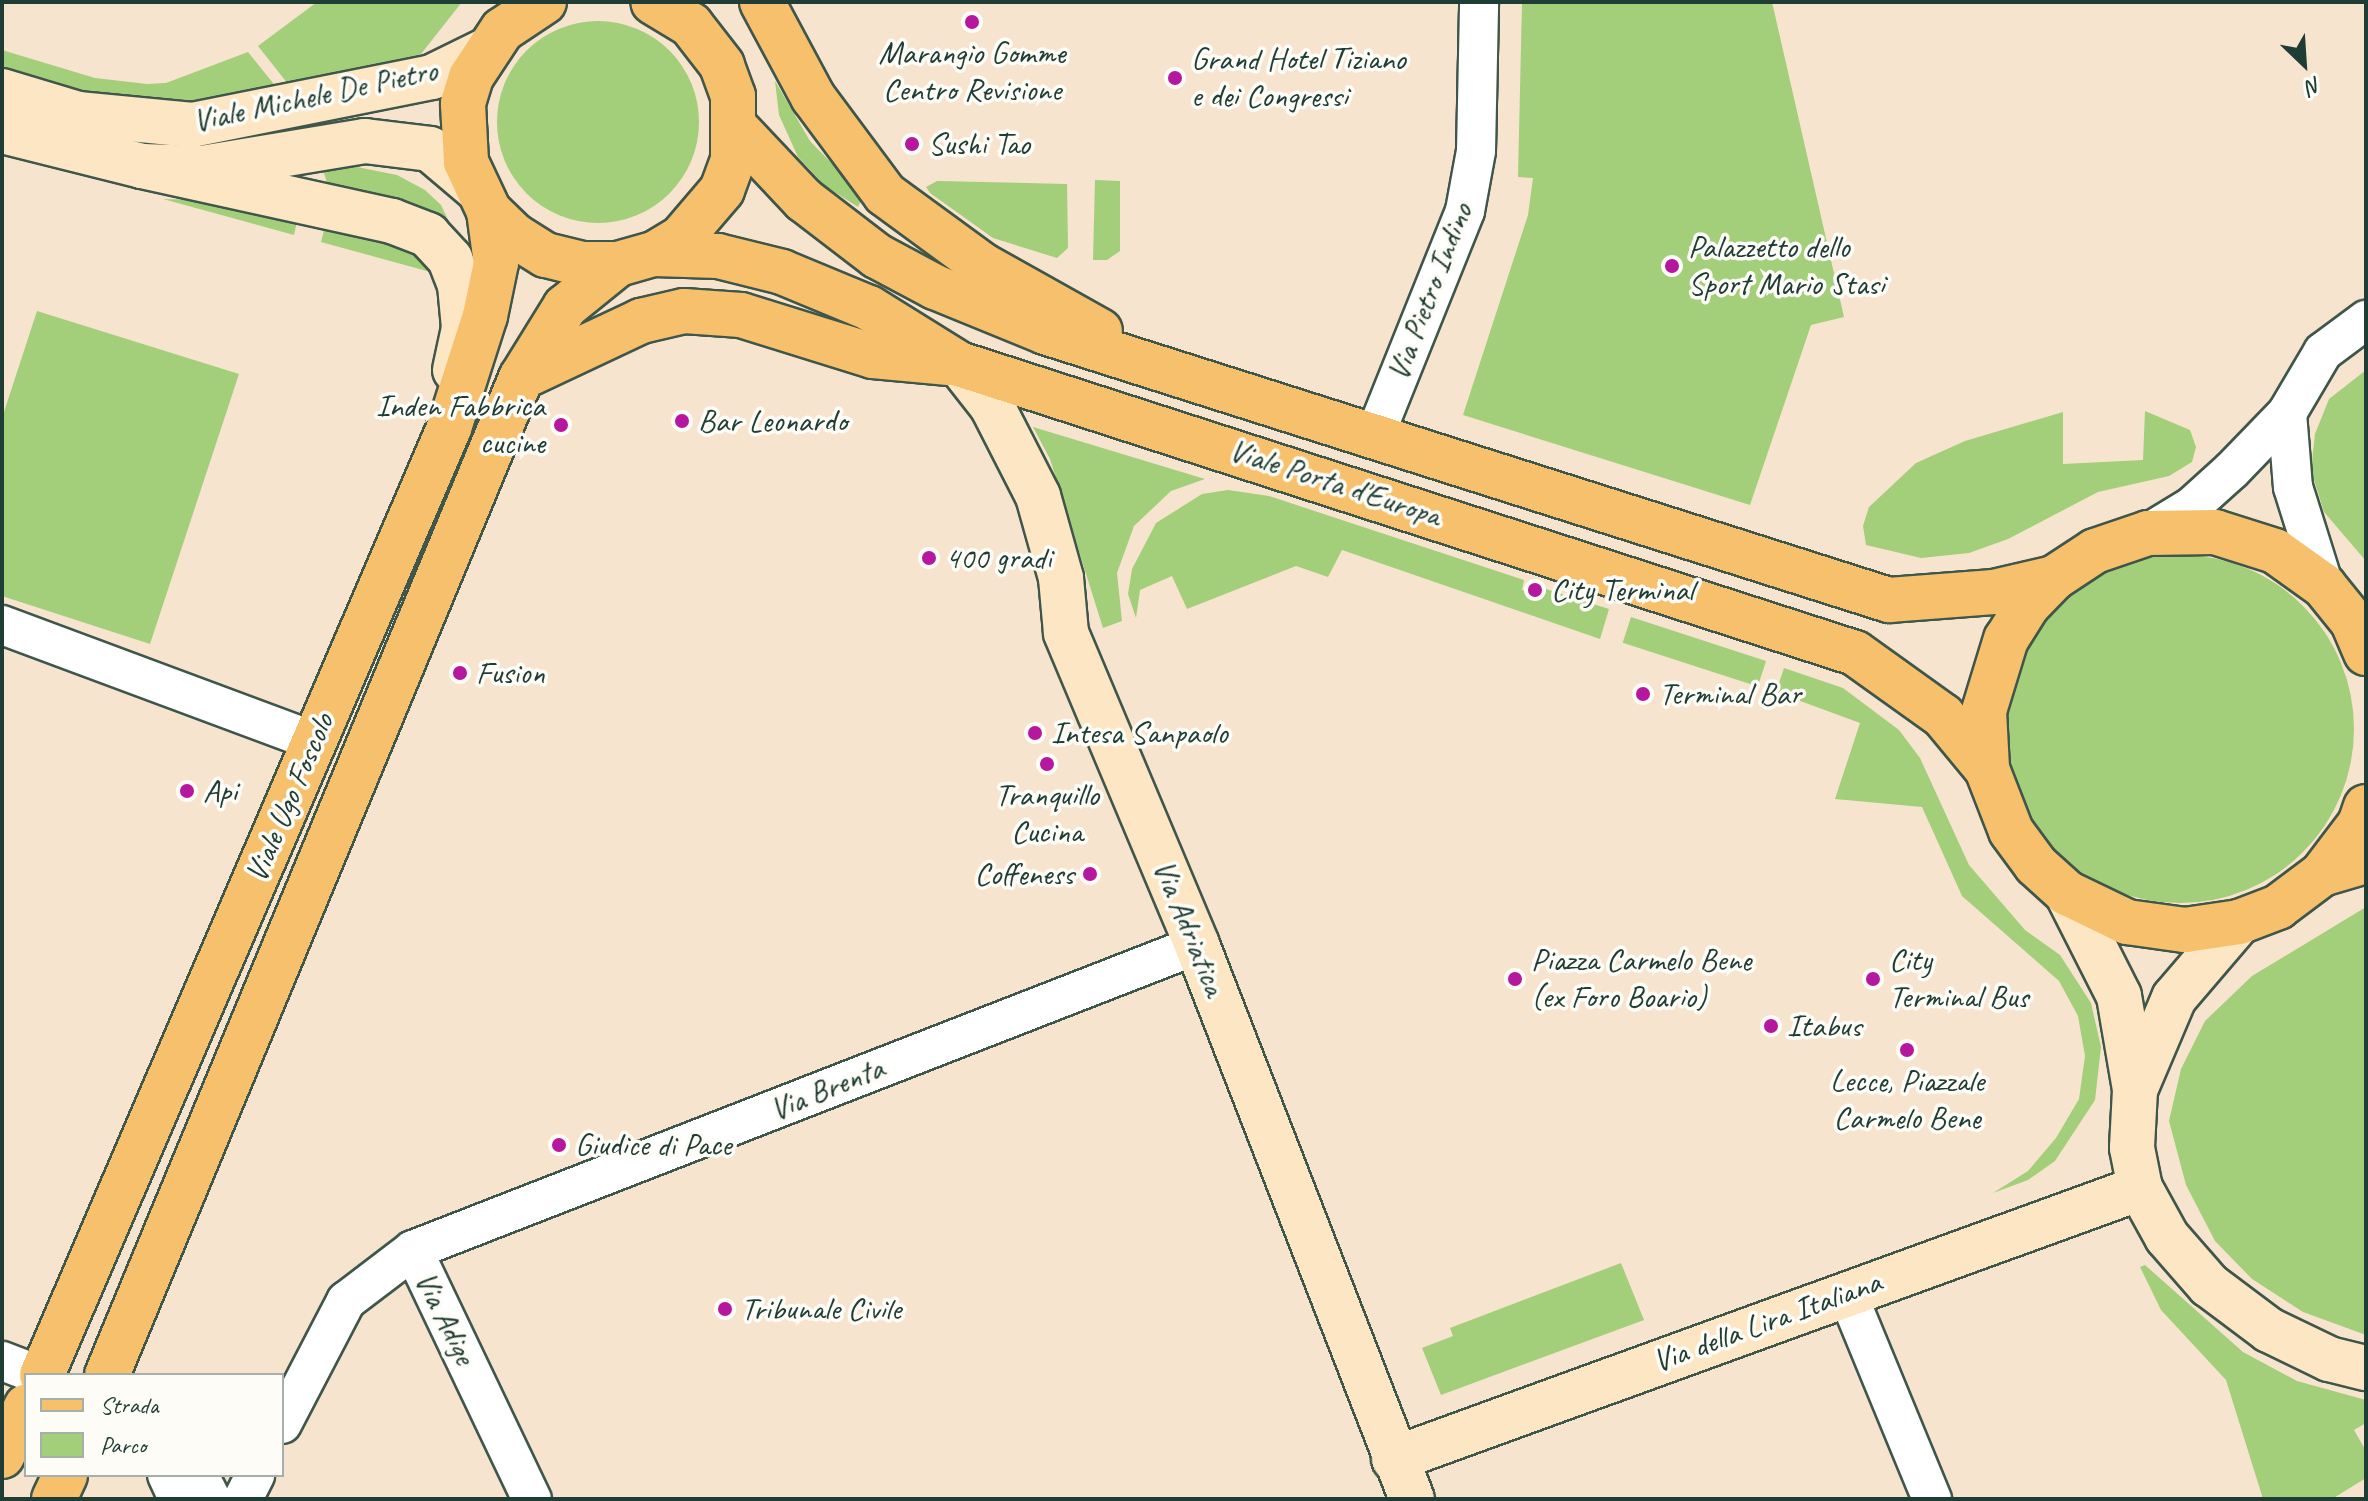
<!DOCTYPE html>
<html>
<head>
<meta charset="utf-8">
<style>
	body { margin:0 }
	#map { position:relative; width:2368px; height:1501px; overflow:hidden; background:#f7e4ce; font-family:Caveat,sans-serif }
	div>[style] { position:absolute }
	.green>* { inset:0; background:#a3ce7a; transform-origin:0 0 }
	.round { border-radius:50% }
	.roads { filter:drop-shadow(2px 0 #3f564b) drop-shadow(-2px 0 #3f564b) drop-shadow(0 2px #3f564b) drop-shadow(0 -2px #3f564b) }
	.street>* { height:38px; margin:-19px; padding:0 19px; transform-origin:19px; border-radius:19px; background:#fff }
	.secondary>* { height:44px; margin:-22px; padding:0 22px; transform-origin:22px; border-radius:22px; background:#fce6c4 }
	.primary>* { height:44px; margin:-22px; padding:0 22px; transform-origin:22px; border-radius:22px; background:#f7c06c }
	.highway>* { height:44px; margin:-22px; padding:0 22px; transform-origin:22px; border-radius:22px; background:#f7c06c }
	.dots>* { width:22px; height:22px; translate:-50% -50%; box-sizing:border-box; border:4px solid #fdfcf7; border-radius:50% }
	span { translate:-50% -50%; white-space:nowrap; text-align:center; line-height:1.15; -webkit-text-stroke:7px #fdfcf7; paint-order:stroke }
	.poi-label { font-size:32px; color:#1f3d34 }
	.left { translate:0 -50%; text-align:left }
	.right { translate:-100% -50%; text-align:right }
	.street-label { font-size:32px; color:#1f3d34 }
	.frame { position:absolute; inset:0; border:4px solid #1f3d34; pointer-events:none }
	.legend { position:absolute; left:24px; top:1373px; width:260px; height:104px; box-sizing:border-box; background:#fdfcf7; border:2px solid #a4b0a9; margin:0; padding:10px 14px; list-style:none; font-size:24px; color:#1f3d34 }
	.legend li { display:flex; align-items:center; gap:16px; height:40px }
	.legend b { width:40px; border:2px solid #a4b0a9 }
	.north { position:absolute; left:2264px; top:24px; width:80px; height:80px; -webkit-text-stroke:6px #fdfcf7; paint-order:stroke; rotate:155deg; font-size:22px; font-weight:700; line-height:32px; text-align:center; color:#1f3d34 }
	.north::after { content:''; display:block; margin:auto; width:28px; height:36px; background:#1f3d34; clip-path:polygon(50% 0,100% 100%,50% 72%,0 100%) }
</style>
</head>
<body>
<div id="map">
	<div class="green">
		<i style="clip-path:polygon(317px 2px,462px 2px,421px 54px,390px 66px,288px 84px,258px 46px)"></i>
		<i style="clip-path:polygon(1522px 2px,1772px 2px,1844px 317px,1811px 325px,1750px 505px,1463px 415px,1528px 215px,1533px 178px,1518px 177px)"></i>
		<i class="round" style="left:497px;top:21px;width:202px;height:202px"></i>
		<i style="clip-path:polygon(2px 50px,95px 78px,147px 84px,166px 83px,248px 52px,277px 88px,200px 108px,98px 98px,2px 69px)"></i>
		<i style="clip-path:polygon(775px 81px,810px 141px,863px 196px,858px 207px,825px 186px,798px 157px,779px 115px)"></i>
		<i style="clip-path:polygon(357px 167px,397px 175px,425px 190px,441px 205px,460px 245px,331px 195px,323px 170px)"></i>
		<i style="clip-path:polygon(1095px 180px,1120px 181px,1120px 251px,1107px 260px,1093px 260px)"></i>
		<i style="clip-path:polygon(937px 181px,1067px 184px,1068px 248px,1057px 258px,993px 238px,930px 193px,926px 187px)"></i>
		<i style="clip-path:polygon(163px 199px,204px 200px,298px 217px,294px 235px)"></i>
		<i style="clip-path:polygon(326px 222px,408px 243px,445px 276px,321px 242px)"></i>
		<i style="clip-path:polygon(37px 311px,239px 374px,150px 644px,2px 596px,2px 418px)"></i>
		<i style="clip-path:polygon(2366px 370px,2366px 561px,2324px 512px,2311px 470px,2315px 434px,2329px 399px)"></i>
		<i style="clip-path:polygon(2145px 411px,2190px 430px,2196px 447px,2192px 462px,2169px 476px,2098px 492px,2008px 539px,1969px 553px,1921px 558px,1866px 545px,1863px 526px,1869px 507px,1916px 463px,1965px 441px,2063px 412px,2063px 464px,2143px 460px)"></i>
		<i style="clip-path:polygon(1033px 427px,1205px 479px,1171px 491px,1134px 526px,1117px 573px,1122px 621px,1103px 628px,1050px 459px)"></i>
		<i style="clip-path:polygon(1228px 490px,1269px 496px,1524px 580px,1522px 590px,1542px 597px,1546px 589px,1609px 609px,1600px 639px,1342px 550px,1328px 577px,1296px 566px,1187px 609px,1172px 576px,1140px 590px,1136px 618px,1128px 594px,1132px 569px,1156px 523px,1202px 494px)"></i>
		<i class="round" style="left:2006px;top:555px;width:348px;height:348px"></i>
		<i style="left:1631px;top:617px;width:142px;height:27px;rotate:18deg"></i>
		<i style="clip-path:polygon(1784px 668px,1843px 688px,1899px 730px,1920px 758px,1969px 865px,2025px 930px,2060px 955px,2091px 1003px,2101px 1047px,2095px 1100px,2055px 1161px,2028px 1180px,1993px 1193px,2028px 1171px,2056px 1138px,2079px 1099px,2085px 1056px,2078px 1016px,2059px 981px,1962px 896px,1922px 807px,1835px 799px,1860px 723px,1776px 692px)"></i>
		<i style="clip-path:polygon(2366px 907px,2366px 1335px,2303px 1312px,2252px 1279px,2215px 1241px,2186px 1185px,2169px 1121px,2181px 1069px,2205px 1021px,2252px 976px)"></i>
		<i style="clip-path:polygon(1621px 1263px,1644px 1320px,1441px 1395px,1422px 1348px,1453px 1336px,1450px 1328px)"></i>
		<i style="clip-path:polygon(2145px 1265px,2243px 1352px,2297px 1381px,2366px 1400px,2366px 1423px,2354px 1430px,2366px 1451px,2366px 1478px,2332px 1499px,2263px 1499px,2226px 1380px,2161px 1310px,2140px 1267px)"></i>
	</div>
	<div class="roads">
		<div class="street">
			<i style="left:2287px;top:413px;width:74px;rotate:85.4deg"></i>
			<i style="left:2293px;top:487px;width:104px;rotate:72.6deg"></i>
			<i style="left:1375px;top:435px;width:241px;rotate:-68.1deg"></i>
			<i style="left:1465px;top:211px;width:61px;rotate:-79.6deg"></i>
			<i style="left:1476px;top:151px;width:149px;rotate:-88.8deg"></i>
			<i style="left:2148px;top:533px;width:50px;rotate:-31.2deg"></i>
			<i style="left:2191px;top:507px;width:55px;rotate:-42.1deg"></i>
			<i style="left:2232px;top:470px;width:79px;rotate:-46deg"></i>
			<i style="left:2287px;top:413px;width:71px;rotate:-59.5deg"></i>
			<i style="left:2323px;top:352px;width:54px;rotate:-36.7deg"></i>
			<i style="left:2px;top:625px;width:333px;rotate:20.4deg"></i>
			<i style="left:413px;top:1250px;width:276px;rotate:64.5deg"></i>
			<i style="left:1847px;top:1293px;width:223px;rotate:67.6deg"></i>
			<i style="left:2px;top:1361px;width:39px;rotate:21deg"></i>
			<i style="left:282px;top:1424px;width:139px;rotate:-62.5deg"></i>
			<i style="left:346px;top:1301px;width:84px;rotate:-37.3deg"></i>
			<i style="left:413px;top:1250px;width:841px;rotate:-21.26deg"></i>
			<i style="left:167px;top:1475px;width:26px;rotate:65deg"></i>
			<i style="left:199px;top:1475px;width:27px;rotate:63deg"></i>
			<i style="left:243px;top:1499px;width:27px;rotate:-63deg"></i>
		</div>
		<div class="secondary">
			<i style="left:2px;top:91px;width:79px;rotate:16.8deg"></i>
			<i style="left:78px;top:114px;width:115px;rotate:5.5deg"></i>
			<i style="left:192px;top:125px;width:245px;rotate:-11.3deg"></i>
			<i style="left:432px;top:77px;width:59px;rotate:-26.1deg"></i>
			<i style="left:2px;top:131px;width:144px;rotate:14deg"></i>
			<i style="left:142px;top:166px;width:60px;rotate:1.9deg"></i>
			<i style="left:202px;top:168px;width:165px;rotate:-9.4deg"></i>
			<i style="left:365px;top:141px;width:65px;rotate:7deg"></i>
			<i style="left:430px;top:149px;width:60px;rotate:40.3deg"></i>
			<i style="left:142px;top:166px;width:256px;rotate:12.4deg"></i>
			<i style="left:392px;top:221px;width:39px;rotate:21deg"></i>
			<i style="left:428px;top:235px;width:33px;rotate:47deg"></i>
			<i style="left:450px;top:259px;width:28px;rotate:69deg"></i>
			<i style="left:460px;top:285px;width:43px;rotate:84.7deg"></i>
			<i style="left:464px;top:328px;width:43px;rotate:102.1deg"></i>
			<i style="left:959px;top:364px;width:53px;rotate:51.8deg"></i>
			<i style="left:992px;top:406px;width:101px;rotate:62.9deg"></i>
			<i style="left:1038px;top:496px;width:85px;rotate:74.3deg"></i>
			<i style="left:1061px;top:578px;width:55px;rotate:84.8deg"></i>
			<i style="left:1066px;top:633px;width:338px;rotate:67.2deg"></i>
			<i style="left:1197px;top:945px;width:594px;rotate:68.79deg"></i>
			<i style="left:2067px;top:893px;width:115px;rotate:63.2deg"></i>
			<i style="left:2119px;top:996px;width:95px;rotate:80.3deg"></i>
			<i style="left:2135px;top:1090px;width:58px;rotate:93deg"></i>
			<i style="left:2132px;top:1148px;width:41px;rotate:78.7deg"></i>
			<i style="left:2140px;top:1188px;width:56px;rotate:61.1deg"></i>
			<i style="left:2167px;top:1237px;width:64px;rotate:48.8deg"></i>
			<i style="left:2209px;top:1285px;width:75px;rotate:36.9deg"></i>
			<i style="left:2269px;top:1330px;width:67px;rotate:25.8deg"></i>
			<i style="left:2329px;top:1359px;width:38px;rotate:14deg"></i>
			<i style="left:2135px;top:1090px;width:100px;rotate:-67deg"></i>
			<i style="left:2174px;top:998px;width:100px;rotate:-49.5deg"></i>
			<i style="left:1394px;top:1459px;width:794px;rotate:-19.96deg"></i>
		</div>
		<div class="primary">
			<i style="left:544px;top:2px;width:50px;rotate:146.3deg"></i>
			<i style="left:502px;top:30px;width:56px;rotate:123.4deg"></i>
			<i style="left:471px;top:77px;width:28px;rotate:107deg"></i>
			<i style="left:463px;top:104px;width:58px;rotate:87deg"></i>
			<i style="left:466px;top:162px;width:54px;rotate:64.9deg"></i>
			<i style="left:489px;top:211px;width:36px;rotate:44deg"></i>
			<i style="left:515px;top:236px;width:36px;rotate:32deg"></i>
			<i style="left:546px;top:255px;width:37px;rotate:14deg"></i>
			<i style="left:582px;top:264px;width:36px"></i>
			<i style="left:618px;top:264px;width:37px;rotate:-16deg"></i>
			<i style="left:654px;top:254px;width:31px;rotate:-31deg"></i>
			<i style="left:681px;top:238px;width:63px;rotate:-49.5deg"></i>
			<i style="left:722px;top:190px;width:32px;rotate:-70deg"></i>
			<i style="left:733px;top:160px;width:64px;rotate:-90deg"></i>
			<i style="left:733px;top:96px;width:33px;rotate:-110deg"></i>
			<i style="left:722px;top:65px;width:51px;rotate:-127.8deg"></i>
			<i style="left:691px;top:25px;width:44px;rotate:-148.8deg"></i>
			<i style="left:762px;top:2px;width:108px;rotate:61.8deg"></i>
			<i style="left:813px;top:97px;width:121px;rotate:53.4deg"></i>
			<i style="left:885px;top:194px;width:120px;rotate:36.2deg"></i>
			<i style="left:982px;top:265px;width:135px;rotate:29.2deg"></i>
			<i style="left:737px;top:129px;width:98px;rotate:46.7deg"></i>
			<i style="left:804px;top:200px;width:92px;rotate:37.5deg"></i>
			<i style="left:877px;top:256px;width:66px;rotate:28.1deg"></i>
			<i style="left:935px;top:287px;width:119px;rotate:22.2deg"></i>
			<i style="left:1045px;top:332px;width:886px;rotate:17.62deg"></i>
			<i style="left:1889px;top:600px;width:105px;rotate:-4.4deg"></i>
			<i style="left:1994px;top:592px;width:62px;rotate:-13.1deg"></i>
			<i style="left:654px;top:254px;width:64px;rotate:1.8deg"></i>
			<i style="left:718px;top:256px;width:66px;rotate:14deg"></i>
			<i style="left:782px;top:272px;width:94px;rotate:22.5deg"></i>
			<i style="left:869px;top:308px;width:106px;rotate:31.9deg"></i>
			<i style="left:959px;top:364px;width:941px;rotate:17.88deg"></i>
			<i style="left:1855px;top:653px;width:108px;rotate:35.6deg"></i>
			<i style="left:1943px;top:716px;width:69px;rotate:50.3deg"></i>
			<i style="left:522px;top:377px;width:132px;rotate:-25.2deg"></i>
			<i style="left:641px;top:321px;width:44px;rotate:-13.1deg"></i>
			<i style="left:684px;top:311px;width:57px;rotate:4deg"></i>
			<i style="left:741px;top:315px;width:138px;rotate:17.3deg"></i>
			<i style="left:873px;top:356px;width:76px;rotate:5.3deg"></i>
			<i style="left:2366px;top:653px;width:34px;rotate:-113deg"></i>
			<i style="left:2353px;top:622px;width:46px;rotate:-128.9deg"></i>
			<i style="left:2324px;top:586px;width:60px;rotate:-144.5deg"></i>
			<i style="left:2275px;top:551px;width:63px;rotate:-162.4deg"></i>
			<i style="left:2215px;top:532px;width:67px;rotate:179.1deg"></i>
			<i style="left:2148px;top:533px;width:56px;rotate:161.2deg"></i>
			<i style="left:2095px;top:551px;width:49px;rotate:146.6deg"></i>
			<i style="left:2054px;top:578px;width:39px;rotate:134deg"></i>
			<i style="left:2027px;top:606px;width:39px;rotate:122deg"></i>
			<i style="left:2006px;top:639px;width:75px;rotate:107deg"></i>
			<i style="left:1984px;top:711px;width:58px;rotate:87deg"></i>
			<i style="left:1987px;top:769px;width:66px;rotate:68.8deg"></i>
			<i style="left:2011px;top:831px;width:42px;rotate:53.7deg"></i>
			<i style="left:2036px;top:865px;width:42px;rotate:42.1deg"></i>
			<i style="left:2067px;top:893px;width:67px;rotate:25.8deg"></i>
			<i style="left:2127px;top:922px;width:59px;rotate:7.9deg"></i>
			<i style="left:2185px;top:930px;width:55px;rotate:-8.4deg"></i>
			<i style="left:2239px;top:922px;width:42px;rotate:-21deg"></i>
			<i style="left:2278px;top:907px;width:55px;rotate:-36.9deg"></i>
			<i style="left:2322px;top:874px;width:63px;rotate:-52.8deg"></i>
			<i style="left:2360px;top:824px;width:18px;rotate:-71deg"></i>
			<i style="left:42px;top:1375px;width:1031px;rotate:-66.74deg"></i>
			<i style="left:449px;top:428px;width:118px;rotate:-72.2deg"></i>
			<i style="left:485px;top:316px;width:54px;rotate:-78.3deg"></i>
			<i style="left:496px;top:263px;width:52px;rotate:-97.7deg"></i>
			<i style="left:107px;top:1375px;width:1080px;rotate:-67.45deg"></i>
			<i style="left:521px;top:378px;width:84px;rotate:-58.2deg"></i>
			<i style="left:565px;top:307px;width:68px;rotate:-39.1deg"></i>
			<i style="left:2px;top:1456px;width:55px;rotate:-63.9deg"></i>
			<i style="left:54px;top:1499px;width:26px;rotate:-65deg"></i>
		</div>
		<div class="highway">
			<i style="left:2322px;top:874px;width:46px;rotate:-16.5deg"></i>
		</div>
	</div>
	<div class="dots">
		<i style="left:972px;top:22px;background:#b5179e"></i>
		<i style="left:1175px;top:78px;background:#b5179e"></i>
		<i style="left:912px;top:144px;background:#b5179e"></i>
		<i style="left:1672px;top:266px;background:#b5179e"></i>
		<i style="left:682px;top:421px;background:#b5179e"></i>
		<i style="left:561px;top:425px;background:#b5179e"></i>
		<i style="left:929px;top:558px;background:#b5179e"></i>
		<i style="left:1535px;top:590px;background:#b5179e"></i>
		<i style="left:460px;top:673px;background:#b5179e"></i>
		<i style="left:1643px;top:694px;background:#b5179e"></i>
		<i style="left:1035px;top:733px;background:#b5179e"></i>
		<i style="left:1047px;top:764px;background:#b5179e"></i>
		<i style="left:187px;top:791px;background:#b5179e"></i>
		<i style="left:1090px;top:874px;background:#b5179e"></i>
		<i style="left:1515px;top:979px;background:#b5179e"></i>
		<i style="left:1873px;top:979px;background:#b5179e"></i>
		<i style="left:1771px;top:1026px;background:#b5179e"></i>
		<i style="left:1907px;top:1050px;background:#b5179e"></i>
		<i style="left:559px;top:1145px;background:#b5179e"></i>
		<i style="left:725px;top:1309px;background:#b5179e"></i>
	</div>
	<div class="poi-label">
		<span style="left:972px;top:72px">Marangio Gomme<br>Centro Revisione</span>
		<span class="left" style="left:1191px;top:78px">Grand Hotel Tiziano<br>e dei Congressi</span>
		<span class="left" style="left:928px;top:144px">Sushi Tao</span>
		<span class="left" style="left:1688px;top:266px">Palazzetto dello<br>Sport Mario Stasi</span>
		<span class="right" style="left:545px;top:425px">Inden Fabbrica<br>cucine</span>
		<span class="left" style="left:698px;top:421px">Bar Leonardo</span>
		<span class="left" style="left:945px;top:558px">400 gradi</span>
		<span class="left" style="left:1551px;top:590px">City Terminal</span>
		<span class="left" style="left:476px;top:673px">Fusion</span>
		<span class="left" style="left:1659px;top:694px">Terminal Bar</span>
		<span class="left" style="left:1051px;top:733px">Intesa Sanpaolo</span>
		<span class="left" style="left:203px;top:791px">Api</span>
		<span style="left:1047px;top:814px">Tranquillo<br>Cucina</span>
		<span class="right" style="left:1074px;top:874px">Coffeness</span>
		<span class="left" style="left:1531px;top:979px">Piazza Carmelo Bene<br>(ex Foro Boario)</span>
		<span class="left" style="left:1889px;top:979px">City<br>Terminal Bus</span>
		<span class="left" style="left:1787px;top:1026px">Itabus</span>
		<span style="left:1907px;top:1100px">Lecce, Piazzale<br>Carmelo Bene</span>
		<span class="left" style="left:575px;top:1145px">Giudice di Pace</span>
		<span class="left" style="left:741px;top:1309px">Tribunale Civile</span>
	</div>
	<div class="street-label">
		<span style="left:315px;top:96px;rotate:-12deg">Viale Michele De Pietro</span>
		<span style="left:1430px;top:292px;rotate:-69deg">Via Pietro Indino</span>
		<span style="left:1335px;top:483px;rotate:18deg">Viale Porta d'Europa</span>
		<span style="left:290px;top:798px;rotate:-67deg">Viale Ugo Foscolo</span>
		<span style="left:1189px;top:928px;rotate:68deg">Via Adriatica</span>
		<span style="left:827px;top:1089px;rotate:-22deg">Via Brenta</span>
		<span style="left:445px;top:1318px;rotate:64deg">Via Adige</span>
		<span style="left:1767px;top:1322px;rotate:-20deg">Via della Lira Italiana</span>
	</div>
	<div class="frame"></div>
	<ul class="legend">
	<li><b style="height:10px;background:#f7c06c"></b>Strada</li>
	<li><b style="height:22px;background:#a3ce7a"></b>Parco</li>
	</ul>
	<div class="north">N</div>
</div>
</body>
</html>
